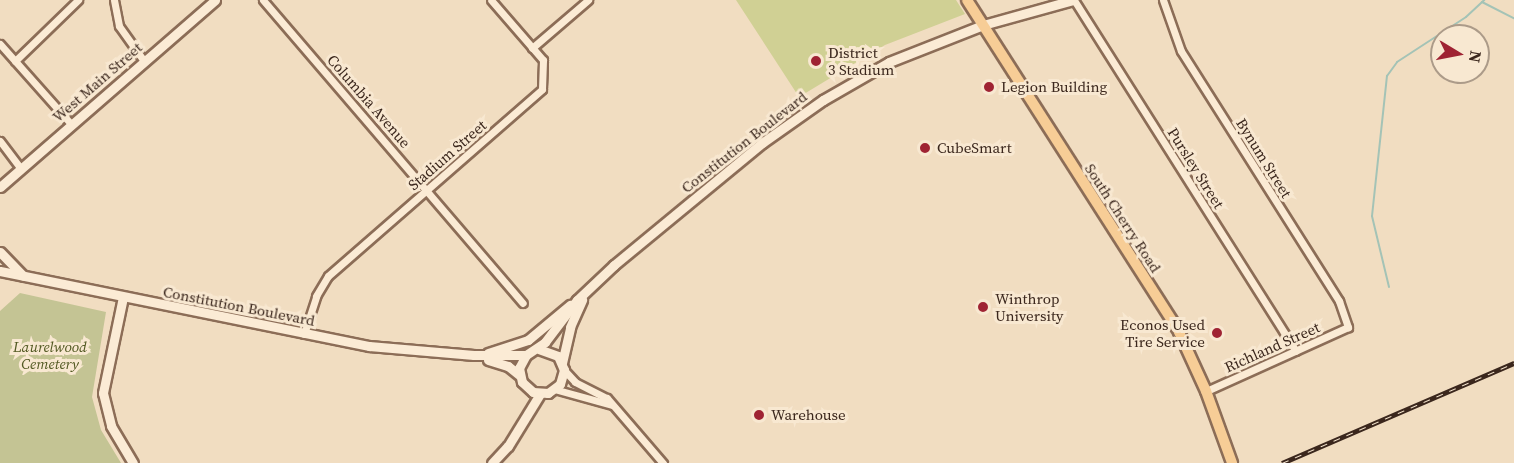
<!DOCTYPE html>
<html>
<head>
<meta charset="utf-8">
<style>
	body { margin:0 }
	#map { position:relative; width:1514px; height:463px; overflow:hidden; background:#f1ddc1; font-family:"Source Serif 4",serif }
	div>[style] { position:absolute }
	.green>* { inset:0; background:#d0d094 }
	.cemetery>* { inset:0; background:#c4c494 }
	.stream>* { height:2px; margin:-1px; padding:0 1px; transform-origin:1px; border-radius:1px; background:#a4c3b6 }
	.roads { filter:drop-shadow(2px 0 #8c6d57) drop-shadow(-2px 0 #8c6d57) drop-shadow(0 2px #8c6d57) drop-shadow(0 -2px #8c6d57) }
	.street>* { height:7px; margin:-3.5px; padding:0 3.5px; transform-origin:3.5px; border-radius:3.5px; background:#fbebd5 }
	.secondary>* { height:9px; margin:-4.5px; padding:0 4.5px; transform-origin:4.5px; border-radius:4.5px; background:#fbebd5 }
	.primary>* { height:10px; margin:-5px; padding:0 5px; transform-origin:5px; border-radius:5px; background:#f7cd96 }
	.rail>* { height:4.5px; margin-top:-2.25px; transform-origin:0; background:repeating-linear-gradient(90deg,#f8e8d1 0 7px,#3b271d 0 14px); box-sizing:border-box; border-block:2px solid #3b271d }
	.dots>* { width:16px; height:16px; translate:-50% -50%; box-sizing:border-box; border:3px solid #f8e8d1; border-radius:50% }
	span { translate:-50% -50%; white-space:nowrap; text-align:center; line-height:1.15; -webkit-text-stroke:6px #f8e8d1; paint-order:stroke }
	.poi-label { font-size:15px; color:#3b271d }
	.left { translate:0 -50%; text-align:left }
	.right { translate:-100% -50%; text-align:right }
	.street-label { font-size:15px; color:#3b271d }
	.park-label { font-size:15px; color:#525922; font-style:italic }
	.north { position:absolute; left:1430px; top:24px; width:60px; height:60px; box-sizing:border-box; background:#f8e8d1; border:2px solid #ac9b89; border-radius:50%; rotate:100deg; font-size:16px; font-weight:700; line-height:24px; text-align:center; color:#3b271d }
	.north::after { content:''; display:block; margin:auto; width:21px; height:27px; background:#9f2333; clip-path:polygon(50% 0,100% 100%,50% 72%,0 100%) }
</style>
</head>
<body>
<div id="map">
	<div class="green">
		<i style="clip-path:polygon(736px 0,956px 0,965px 14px,885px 45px,799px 97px)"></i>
	</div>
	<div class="cemetery">
		<i style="clip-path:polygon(20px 293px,106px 312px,92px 397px,101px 430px,121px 463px,0 463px,0 311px)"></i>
	</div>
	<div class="stream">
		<i style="left:1482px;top:2px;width:36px;rotate:27deg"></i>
		<i style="left:1389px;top:287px;width:73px;rotate:-103.5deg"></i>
		<i style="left:1372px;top:216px;width:141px;rotate:-83.9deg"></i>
		<i style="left:1387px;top:76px;width:17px;rotate:-54deg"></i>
		<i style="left:1397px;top:62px;width:82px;rotate:-33.1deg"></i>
		<i style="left:1466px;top:17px;width:25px;rotate:-43deg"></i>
	</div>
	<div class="roads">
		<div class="street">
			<i style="left:114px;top:0;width:26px;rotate:79deg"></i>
			<i style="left:119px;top:26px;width:43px;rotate:54.5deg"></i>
			<i style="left:263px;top:0;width:399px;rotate:49.4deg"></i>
			<i style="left:1074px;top:0;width:415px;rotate:57.7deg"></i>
			<i style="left:1163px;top:0;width:54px;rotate:70.6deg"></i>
			<i style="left:1181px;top:51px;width:296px;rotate:57.7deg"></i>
			<i style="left:1339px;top:301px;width:28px;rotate:71deg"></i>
			<i style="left:1348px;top:327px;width:156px;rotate:155.7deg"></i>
			<i style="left:0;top:44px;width:107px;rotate:48.4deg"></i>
			<i style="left:532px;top:48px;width:74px;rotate:-40.6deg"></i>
			<i style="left:15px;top:61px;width:88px;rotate:-44.1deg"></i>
			<i style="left:0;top:141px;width:35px;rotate:53deg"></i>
			<i style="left:304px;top:334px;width:40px;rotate:-72deg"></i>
			<i style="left:316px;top:296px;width:23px;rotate:-59deg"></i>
			<i style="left:328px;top:276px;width:284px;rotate:-41.1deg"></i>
			<i style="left:542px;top:89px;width:29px;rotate:-88deg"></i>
			<i style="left:543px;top:60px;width:79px;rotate:-130.9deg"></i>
			<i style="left:564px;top:370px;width:16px;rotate:47deg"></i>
			<i style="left:575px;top:382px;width:36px;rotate:27deg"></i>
			<i style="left:607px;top:398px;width:86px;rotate:49.3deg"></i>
			<i style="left:554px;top:389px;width:60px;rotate:15.4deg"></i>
		</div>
		<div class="secondary">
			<i style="left:0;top:187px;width:285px;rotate:-41deg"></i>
			<i style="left:0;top:252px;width:33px;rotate:46deg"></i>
			<i style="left:0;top:271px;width:377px;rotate:11.5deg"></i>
			<i style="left:369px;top:346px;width:105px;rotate:4.9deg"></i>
			<i style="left:474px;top:355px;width:52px"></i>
			<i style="left:526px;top:355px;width:23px;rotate:-34deg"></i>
			<i style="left:545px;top:342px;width:53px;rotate:-52.7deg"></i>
			<i style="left:577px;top:300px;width:51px;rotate:-43.4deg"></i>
			<i style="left:614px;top:265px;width:192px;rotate:-39.5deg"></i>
			<i style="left:762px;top:143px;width:75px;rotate:-35.2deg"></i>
			<i style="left:823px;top:100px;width:76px;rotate:-29.9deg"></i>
			<i style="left:889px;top:62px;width:101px;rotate:-21.5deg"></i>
			<i style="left:983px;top:25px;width:93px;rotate:-15.5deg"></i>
			<i style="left:123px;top:297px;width:98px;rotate:101.8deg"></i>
			<i style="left:103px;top:393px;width:34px;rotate:76deg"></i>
			<i style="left:111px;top:426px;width:43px;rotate:59.3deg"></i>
			<i style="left:488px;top:353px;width:42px;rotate:-18deg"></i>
			<i style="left:528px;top:340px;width:55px;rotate:-39.8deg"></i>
			<i style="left:526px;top:355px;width:15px;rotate:118deg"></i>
			<i style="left:519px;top:368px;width:14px;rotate:78deg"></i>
			<i style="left:522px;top:382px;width:15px;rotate:42deg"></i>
			<i style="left:533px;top:392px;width:15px;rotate:4deg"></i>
			<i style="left:548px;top:393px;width:15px;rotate:-37deg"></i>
			<i style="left:560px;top:384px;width:15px;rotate:-74deg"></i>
			<i style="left:564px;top:370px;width:15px;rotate:-113deg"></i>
			<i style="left:558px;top:356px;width:20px;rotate:-160deg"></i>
			<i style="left:488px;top:360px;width:21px;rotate:17deg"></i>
			<i style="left:508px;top:366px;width:14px;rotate:39deg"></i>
			<i style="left:562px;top:363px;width:37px;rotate:-77deg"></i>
			<i style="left:570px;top:327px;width:30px;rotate:-66deg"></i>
			<i style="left:492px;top:463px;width:23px;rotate:-47deg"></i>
			<i style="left:508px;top:446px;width:61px;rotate:-58.4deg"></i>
		</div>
		<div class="primary">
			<i style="left:967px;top:0;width:394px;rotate:57.4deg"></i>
			<i style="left:1179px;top:332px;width:65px;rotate:65.4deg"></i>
			<i style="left:1206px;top:391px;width:77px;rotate:70.1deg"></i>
		</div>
	</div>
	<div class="rail">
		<i style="left:1282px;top:463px;width:253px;rotate:-23.3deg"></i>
	</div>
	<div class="dots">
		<i style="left:816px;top:61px;background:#9f2333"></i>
		<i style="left:989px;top:87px;background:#9f2333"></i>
		<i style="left:925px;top:148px;background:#9f2333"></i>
		<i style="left:983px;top:307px;background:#9f2333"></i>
		<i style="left:1217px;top:333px;background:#9f2333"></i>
		<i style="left:759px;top:415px;background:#9f2333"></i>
	</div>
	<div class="poi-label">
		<span class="left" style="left:828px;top:61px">District<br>3 Stadium</span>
		<span class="left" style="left:1001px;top:87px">Legion Building</span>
		<span class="left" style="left:937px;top:148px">CubeSmart</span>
		<span class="left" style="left:995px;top:307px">Winthrop<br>University</span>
		<span class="right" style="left:1205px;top:333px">Econos Used<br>Tire Service</span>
		<span class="left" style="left:771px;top:415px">Warehouse</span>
	</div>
	<div class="street-label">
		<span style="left:97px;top:82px;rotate:-41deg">West Main Street</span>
		<span style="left:369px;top:101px;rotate:49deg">Columbia Avenue</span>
		<span style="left:744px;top:142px;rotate:-38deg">Constitution Boulevard</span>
		<span style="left:447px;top:155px;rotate:-41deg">Stadium Street</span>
		<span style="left:1264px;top:158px;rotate:58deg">Bynum Street</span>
		<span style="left:1196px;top:168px;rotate:58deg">Pursley Street</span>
		<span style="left:1123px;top:218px;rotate:57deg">South Cherry Road</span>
		<span style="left:239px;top:306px;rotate:11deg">Constitution Boulevard</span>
		<span style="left:1272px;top:347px;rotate:-24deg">Richland Street</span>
	</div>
	<div class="park-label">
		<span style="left:50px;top:355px">Laurelwood<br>Cemetery</span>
	</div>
	<div class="north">N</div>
</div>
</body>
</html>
